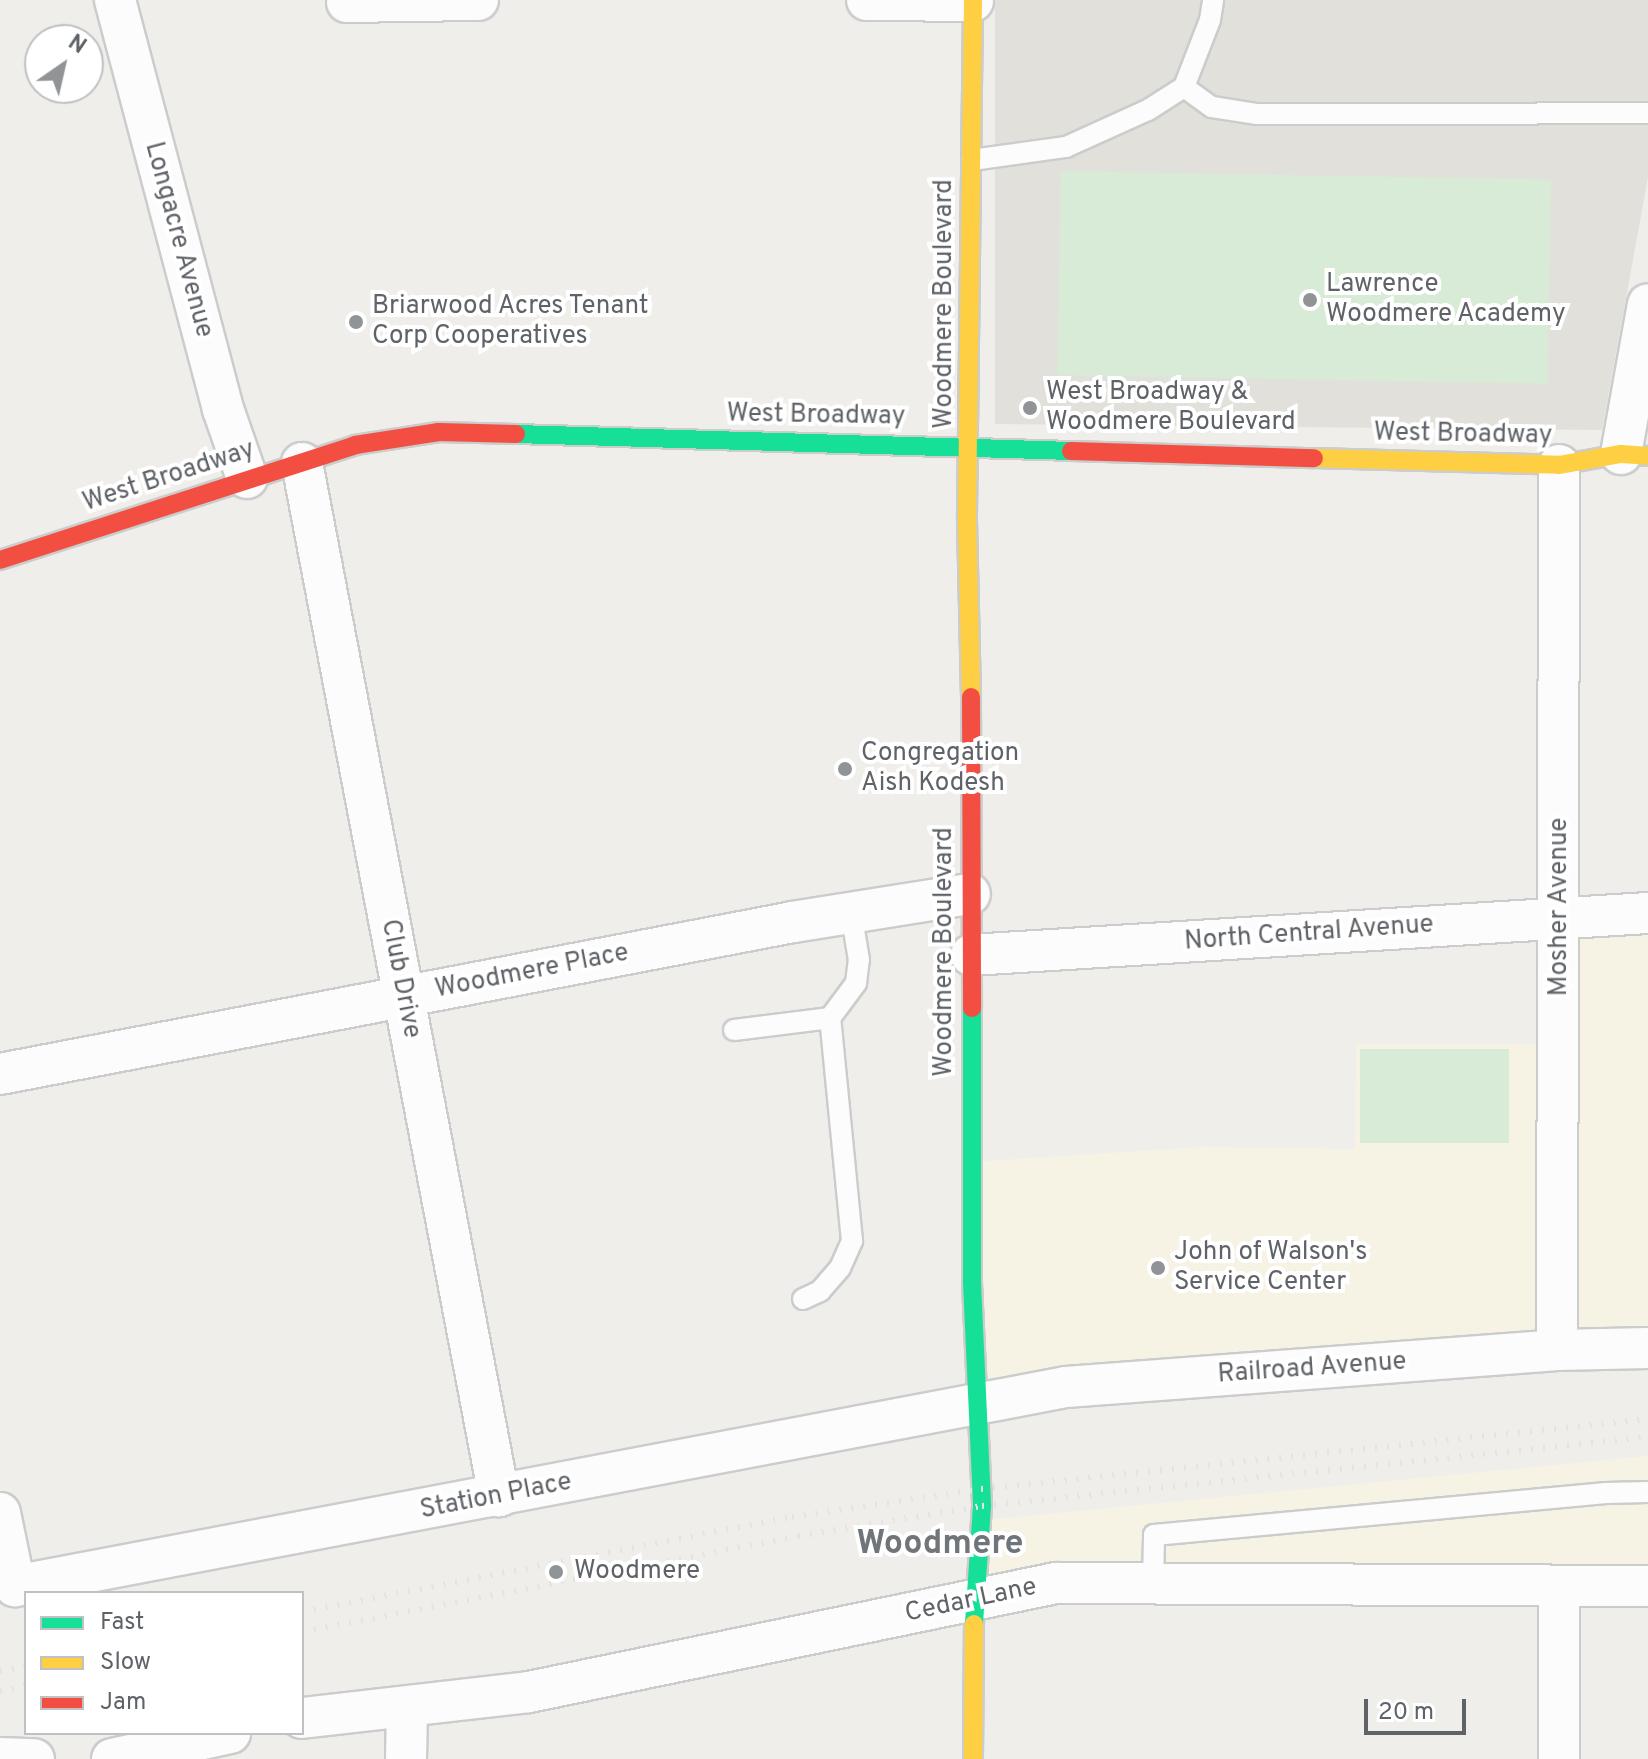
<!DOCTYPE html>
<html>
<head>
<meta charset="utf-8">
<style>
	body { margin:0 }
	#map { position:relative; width:1648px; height:1759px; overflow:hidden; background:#efeeea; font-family:Overpass,sans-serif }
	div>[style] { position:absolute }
	.commercial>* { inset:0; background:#f7f3e4 }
	.education>* { inset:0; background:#e2e0da }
	.green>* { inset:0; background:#d8ebd6; transform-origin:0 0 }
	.roads { filter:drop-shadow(2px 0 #cbcccc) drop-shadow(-2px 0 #cbcccc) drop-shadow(0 2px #cbcccc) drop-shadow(0 -2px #cbcccc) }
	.lane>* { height:20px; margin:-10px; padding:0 10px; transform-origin:10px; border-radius:10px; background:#fdfcfc }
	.street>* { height:40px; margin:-20px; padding:0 20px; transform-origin:20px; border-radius:20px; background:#fdfcfc }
	.fast>* { height:18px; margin:-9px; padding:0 9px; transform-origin:9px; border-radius:9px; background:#16e098 }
	.slow>* { height:18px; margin:-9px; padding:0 9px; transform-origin:9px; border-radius:9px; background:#ffcf43 }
	.jam>* { height:18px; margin:-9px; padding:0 9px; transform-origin:9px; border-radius:9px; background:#f24e42 }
	.rail>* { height:6px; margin-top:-3px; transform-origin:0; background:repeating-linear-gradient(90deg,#e4e4e4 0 2px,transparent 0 12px) }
	.dots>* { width:22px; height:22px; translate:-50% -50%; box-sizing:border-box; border:4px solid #fff; border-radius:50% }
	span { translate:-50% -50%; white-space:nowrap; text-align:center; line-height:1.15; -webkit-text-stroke:8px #fff; paint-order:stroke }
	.street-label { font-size:26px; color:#5f6368 }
	.poi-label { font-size:26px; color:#5f6368 }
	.left { translate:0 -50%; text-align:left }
	.district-label { font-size:34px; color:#70757a; font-weight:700 }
	.legend { position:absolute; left:24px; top:1591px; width:280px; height:144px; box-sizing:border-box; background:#fff; border:2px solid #bfc1c3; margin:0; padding:10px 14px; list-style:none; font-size:24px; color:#5f6368 }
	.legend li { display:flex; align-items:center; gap:16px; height:40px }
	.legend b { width:40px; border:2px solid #bfc1c3 }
	.north { position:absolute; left:24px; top:24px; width:80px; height:80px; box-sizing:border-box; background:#fff; border:2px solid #bfc1c3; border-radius:50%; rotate:34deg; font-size:22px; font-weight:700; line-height:32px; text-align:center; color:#5f6368 }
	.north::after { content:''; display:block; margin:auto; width:28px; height:36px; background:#919496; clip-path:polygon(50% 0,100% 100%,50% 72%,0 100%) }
	.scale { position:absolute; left:1364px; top:1699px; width:102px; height:36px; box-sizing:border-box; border:4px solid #5f6368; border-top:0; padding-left:10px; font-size:24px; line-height:28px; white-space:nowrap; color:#5f6368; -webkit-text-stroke:6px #fff; paint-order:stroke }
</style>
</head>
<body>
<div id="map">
	<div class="commercial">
		<i style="clip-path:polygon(1648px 904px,1648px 1357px,972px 1418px,971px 1162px,1203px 1147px,1355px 1149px,1356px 1044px,1553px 1044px,1548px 907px)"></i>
		<i style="clip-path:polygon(1648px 1456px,1648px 1586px,978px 1594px,985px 1520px)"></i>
	</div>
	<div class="education">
		<i style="clip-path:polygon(995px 0,1648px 0,1648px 177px,1602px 430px,995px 424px)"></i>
	</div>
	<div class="green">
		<i style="left:1061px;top:171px;width:490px;height:204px;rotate:1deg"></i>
		<i style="left:1360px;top:1049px;width:149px;height:94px"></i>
	</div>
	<div class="roads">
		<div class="lane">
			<i style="left:1184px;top:87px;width:34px;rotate:36deg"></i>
			<i style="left:1212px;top:107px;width:46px;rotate:8.8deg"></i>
			<i style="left:1257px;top:114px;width:391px;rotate:-0.1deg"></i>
			<i style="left:972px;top:160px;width:95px;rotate:-7.9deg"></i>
			<i style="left:1066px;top:147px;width:90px;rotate:-24.3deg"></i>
			<i style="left:1148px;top:110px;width:43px;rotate:-32.6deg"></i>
			<i style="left:1184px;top:87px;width:72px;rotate:-68.8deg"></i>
			<i style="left:1210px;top:20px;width:20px;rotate:-81deg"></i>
			<i style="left:734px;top:1030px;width:97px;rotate:-7.1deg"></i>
			<i style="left:803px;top:1299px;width:19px;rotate:-25deg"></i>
			<i style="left:820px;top:1291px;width:30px;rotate:-49deg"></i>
			<i style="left:840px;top:1268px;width:30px;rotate:-66deg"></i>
			<i style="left:852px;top:1241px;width:224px;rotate:-95.6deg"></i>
			<i style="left:830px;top:1018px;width:44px;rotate:-53.4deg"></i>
			<i style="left:856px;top:983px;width:23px;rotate:-83deg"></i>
			<i style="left:859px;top:960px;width:49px;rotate:-99.5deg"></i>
			<i style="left:1153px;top:1584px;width:49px;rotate:-88.8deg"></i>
			<i style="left:1154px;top:1535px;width:454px;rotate:-5.3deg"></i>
			<i style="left:1606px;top:1493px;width:42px;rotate:-1.4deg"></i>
		</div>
		<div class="street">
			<i style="left:115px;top:0;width:423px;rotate:75.2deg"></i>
			<i style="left:223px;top:409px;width:73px;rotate:70.8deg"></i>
			<i style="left:867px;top:0;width:106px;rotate:0.5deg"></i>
			<i style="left:347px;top:2px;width:131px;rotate:-0.9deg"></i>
			<i style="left:1621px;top:454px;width:152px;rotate:-79.8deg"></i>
			<i style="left:302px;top:463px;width:1052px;rotate:79.2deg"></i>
			<i style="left:971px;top:955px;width:678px;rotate:-3.55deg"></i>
			<i style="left:0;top:1074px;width:807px;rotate:-10.85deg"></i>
			<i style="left:793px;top:922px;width:179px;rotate:-9deg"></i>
			<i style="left:1557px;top:1350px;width:885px;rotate:-89.87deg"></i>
			<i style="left:0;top:1513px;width:75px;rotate:78.4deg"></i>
			<i style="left:15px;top:1586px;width:1070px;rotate:-10.72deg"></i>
			<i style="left:1066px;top:1387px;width:492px;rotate:-4.3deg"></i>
			<i style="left:1557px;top:1350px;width:91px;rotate:-1.3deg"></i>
			<i style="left:302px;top:1718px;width:228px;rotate:-6.5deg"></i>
			<i style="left:529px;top:1692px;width:538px;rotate:-11.69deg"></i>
			<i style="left:1056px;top:1583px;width:592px;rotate:0.29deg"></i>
			<i style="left:0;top:1758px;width:34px;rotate:2deg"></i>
			<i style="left:112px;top:1759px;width:121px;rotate:-12.4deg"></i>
			<i style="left:406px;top:1759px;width:51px;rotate:-88.9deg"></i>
			<i style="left:1559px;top:1759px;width:173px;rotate:-90deg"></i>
		</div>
		<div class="fast">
			<i style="left:516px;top:434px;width:555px;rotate:1.75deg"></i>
			<i style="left:972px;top:1008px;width:275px;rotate:90deg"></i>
			<i style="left:972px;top:1283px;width:223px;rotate:87.4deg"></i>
			<i style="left:982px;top:1506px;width:118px;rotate:93.9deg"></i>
		</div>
		<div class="slow">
			<i style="left:1314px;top:458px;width:245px;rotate:1.6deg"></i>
			<i style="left:1559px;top:465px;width:63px;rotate:-10.1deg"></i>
			<i style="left:1621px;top:454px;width:27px;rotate:4deg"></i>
			<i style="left:971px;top:697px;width:182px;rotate:-91.3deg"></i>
			<i style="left:967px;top:515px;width:515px;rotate:-89.33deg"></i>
			<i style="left:973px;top:1759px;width:135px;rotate:-89.6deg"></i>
		</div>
		<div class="jam">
			<i style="left:1071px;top:451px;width:243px;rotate:1.7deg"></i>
			<i style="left:0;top:560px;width:373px;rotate:-17.9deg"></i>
			<i style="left:355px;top:445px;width:85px;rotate:-8.8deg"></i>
			<i style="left:439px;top:432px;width:77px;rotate:1.5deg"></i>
			<i style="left:971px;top:697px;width:311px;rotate:89.8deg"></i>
		</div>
	</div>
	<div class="rail">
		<i style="left:302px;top:1612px;width:499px;rotate:-11deg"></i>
		<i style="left:792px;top:1517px;width:191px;rotate:-8.4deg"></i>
		<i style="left:981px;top:1489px;width:671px;rotate:-5.99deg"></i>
		<i style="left:302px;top:1632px;width:505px;rotate:-10.95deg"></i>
		<i style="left:798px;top:1536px;width:186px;rotate:-9.3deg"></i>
		<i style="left:982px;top:1506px;width:670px;rotate:-5.91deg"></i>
		<i style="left:0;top:1671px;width:26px;rotate:-11deg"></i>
		<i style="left:0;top:1691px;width:26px;rotate:-11deg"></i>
	</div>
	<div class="dots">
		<i style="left:1310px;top:300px;background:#919496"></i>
		<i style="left:356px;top:322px;background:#919496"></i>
		<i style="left:1030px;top:408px;background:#919496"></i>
		<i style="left:845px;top:769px;background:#919496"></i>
		<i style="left:1158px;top:1268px;background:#919496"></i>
		<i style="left:556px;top:1572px;background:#919496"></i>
	</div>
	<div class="street-label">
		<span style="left:178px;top:240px;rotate:75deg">Longacre Avenue</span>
		<span style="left:945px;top:304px;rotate:-90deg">Woodmere Boulevard</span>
		<span style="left:816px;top:416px;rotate:1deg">West Broadway</span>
		<span style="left:1463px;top:435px;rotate:1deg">West Broadway</span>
		<span style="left:169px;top:477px;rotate:-18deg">West Broadway</span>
		<span style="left:1560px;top:907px;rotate:-90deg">Mosher Avenue</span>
		<span style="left:1309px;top:934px;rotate:-4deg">North Central Avenue</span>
		<span style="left:945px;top:952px;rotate:-90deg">Woodmere Boulevard</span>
		<span style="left:532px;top:972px;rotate:-11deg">Woodmere Place</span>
		<span style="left:400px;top:979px;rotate:79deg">Club Drive</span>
		<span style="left:1312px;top:1369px;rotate:-4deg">Railroad Avenue</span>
		<span style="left:496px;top:1497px;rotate:-11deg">Station Place</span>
		<span style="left:971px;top:1601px;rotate:-12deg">Cedar Lane</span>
	</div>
	<div class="poi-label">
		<span class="left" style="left:1326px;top:300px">Lawrence<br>Woodmere Academy</span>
		<span class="left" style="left:372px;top:322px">Briarwood Acres Tenant<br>Corp Cooperatives</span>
		<span class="left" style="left:1046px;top:408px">West Broadway &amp;<br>Woodmere Boulevard</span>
		<span class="left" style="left:861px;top:769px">Congregation<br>Aish Kodesh</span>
		<span class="left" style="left:1174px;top:1268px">John of Walson's<br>Service Center</span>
		<span class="left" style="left:574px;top:1572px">Woodmere</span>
	</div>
	<div class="district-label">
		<span style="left:940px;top:1545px">Woodmere</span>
	</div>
	<ul class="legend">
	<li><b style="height:10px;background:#16e098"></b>Fast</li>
	<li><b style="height:10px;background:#ffcf43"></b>Slow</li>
	<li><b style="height:10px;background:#f24e42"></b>Jam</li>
	</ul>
	<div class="north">N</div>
	<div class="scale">20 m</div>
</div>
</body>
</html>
